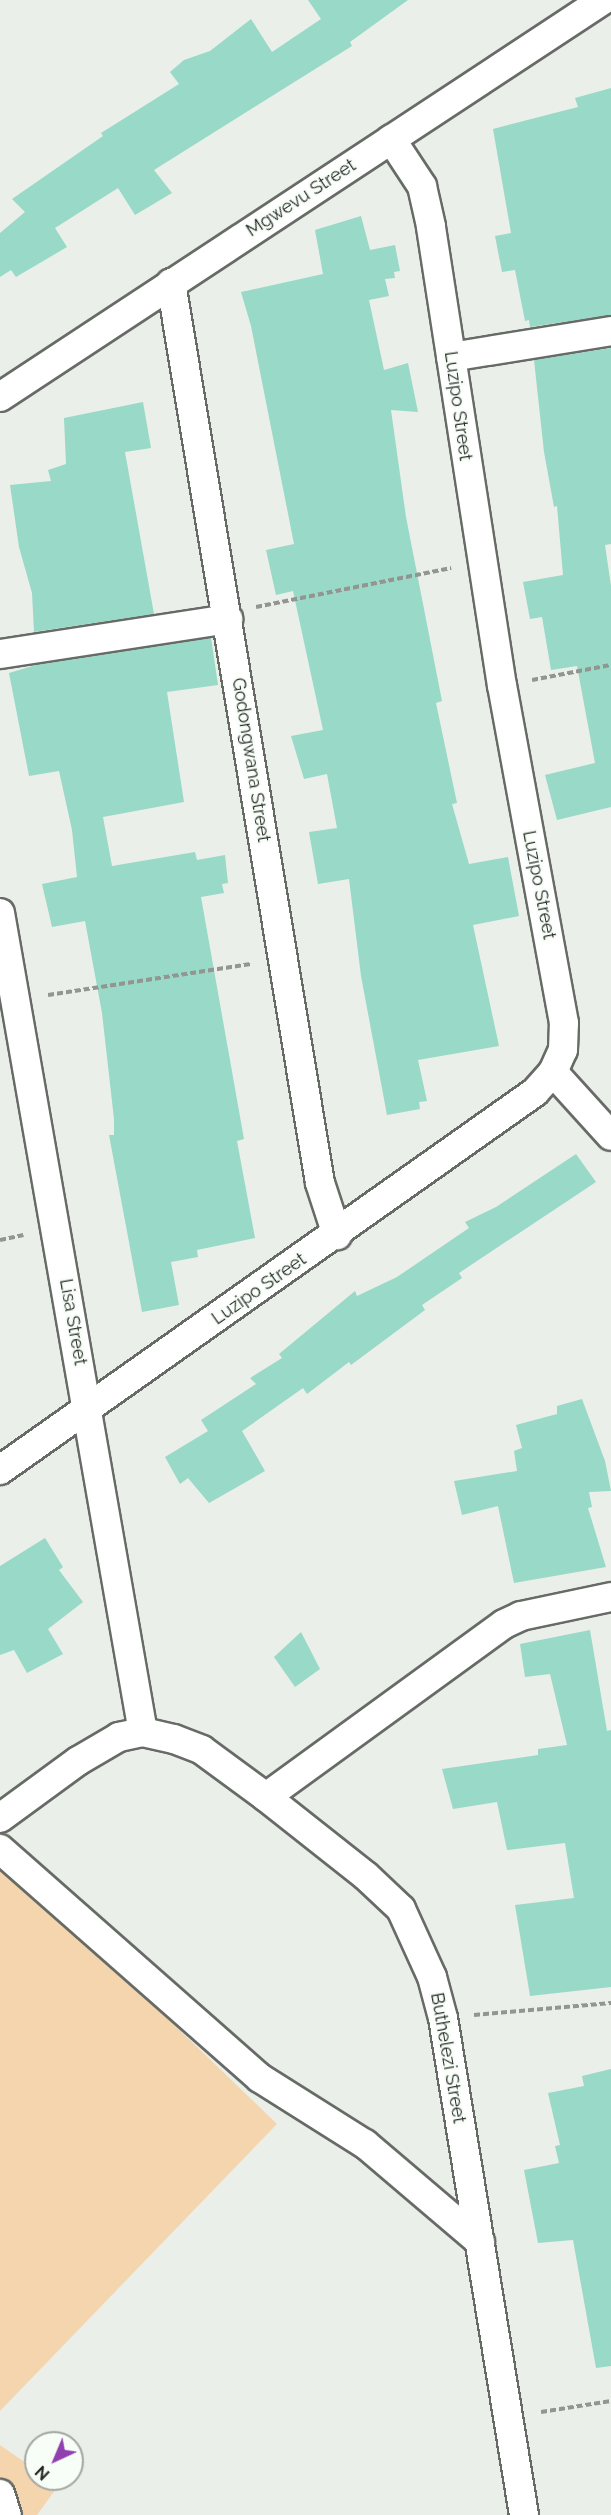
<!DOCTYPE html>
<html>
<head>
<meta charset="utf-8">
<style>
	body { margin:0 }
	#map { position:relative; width:611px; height:2515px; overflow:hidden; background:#eaefe9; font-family:Raleway,sans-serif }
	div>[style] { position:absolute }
	.green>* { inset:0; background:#f5d5ae }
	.building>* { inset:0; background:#98d9c7 }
	.path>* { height:4px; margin-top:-2px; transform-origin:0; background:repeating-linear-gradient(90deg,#929591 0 6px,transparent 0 9px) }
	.roads { filter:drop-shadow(2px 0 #676b66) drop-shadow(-2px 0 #676b66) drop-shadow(0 2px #676b66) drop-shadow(0 -2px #676b66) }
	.minor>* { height:28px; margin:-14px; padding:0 14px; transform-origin:14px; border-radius:14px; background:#fff }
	span { translate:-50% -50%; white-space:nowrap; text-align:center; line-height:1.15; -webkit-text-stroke:4.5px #f7fdf7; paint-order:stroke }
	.street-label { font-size:18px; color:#272927 }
	.north { position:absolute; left:24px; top:2431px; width:60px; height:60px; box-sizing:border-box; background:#f7fdf7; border:2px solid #a4a8a4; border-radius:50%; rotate:224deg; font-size:16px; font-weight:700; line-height:24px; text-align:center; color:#272927 }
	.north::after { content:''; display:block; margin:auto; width:21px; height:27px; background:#9040af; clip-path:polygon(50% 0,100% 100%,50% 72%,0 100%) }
</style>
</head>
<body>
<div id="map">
	<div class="green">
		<i style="clip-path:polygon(0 1857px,277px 2124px,0 2411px)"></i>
		<i style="clip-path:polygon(0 2445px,36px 2470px,36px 2479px,48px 2479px,58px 2486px,37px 2515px,0 2515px)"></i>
	</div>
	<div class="building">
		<i style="clip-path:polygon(308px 0,408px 0,350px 42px,352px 46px,154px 170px,172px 193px,135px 215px,118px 188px,55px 228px,67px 247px,16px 277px,11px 270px,0 277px,0 233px,25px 212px,12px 199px,103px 136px,101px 133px,179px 84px,170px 72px,184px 60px,210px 51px,251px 19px,272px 52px,321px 19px)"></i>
		<i style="clip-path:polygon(611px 88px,611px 315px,530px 327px,529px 320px,525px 321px,515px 270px,502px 272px,495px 236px,511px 233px,493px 129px,578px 107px,575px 98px)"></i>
		<i style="clip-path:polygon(361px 216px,370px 250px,395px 245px,400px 271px,394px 272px,395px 278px,385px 279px,389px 296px,369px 300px,384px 370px,408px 363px,418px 412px,391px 410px,406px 517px,442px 701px,436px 703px,457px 803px,452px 804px,469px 864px,508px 857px,519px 916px,473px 925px,499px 1046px,418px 1060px,427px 1101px,419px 1102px,420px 1109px,387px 1115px,361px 976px,349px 879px,318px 884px,309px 832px,337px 828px,327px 774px,304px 779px,291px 736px,323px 730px,293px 591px,276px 595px,266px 550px,294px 544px,251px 326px,241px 292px,323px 274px,315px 230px)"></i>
		<i style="clip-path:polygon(611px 348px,611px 544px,605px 545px,611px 586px,611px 807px,557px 820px,545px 775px,595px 763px,577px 666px,551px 670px,542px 617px,530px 619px,523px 582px,563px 575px,557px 506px,554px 507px,544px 452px,534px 360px)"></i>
		<i style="clip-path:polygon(143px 402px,151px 448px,125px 452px,154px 614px,34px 632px,32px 593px,19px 547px,10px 485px,51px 481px,48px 470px,66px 464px,64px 418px)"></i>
		<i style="clip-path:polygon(211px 638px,218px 685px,167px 692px,184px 802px,103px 817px,112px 866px,195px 852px,197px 860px,225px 855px,228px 883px,222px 884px,224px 893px,201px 897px,244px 1139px,237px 1141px,255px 1238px,197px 1250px,198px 1257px,171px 1262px,179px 1305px,142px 1312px,109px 1135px,114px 1135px,114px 1119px,102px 1013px,85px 921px,52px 927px,42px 884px,77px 877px,72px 830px,59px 771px,29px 776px,9px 673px,36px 665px)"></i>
		<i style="clip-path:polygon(576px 1154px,596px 1182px,459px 1273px,462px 1278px,422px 1305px,425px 1310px,351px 1365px,349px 1362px,307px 1394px,303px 1388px,242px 1431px,265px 1471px,209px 1503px,188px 1478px,180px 1484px,165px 1457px,208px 1431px,201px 1420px,256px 1384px,250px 1378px,282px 1358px,279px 1354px,355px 1291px,357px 1296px,397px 1277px,469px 1228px,465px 1222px,496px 1207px)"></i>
		<i style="clip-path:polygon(582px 1399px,605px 1461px,611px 1491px,589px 1492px,592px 1507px,588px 1508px,606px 1567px,514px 1583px,498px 1506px,462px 1515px,454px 1481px,517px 1471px,514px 1451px,522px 1448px,516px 1425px,557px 1414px,557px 1406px)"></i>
		<i style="clip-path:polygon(45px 1538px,63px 1567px,59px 1570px,83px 1602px,48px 1629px,63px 1654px,27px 1673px,14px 1650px,0 1655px,0 1566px)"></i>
		<i style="clip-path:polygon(590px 1630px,607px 1731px,611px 1730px,611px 1987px,530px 1996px,515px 1905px,574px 1898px,565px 1843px,507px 1850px,497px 1802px,453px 1809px,442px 1769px,538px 1755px,538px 1749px,567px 1745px,550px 1674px,525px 1677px,520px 1644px)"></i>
		<i style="clip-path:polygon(301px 1632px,320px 1669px,295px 1687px,274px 1657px)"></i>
		<i style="clip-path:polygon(611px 2069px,611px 2366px,596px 2368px,573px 2240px,538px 2243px,524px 2170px,559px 2163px,555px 2146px,560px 2145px,548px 2093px,584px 2086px,582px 2076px)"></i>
	</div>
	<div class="path">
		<i style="left:256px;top:607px;width:199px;rotate:-11.3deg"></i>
		<i style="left:532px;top:680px;width:80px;rotate:-10.8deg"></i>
		<i style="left:48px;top:995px;width:205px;rotate:-8.7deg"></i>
		<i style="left:0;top:1240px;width:24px;rotate:-12deg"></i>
		<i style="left:474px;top:2015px;width:138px;rotate:-5deg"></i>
		<i style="left:541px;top:2412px;width:71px;rotate:-8.9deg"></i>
	</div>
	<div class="roads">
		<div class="minor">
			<i style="left:171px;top:283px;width:912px;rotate:80.6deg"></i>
			<i style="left:320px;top:1183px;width:55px;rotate:71.9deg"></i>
			<i style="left:451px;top:357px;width:162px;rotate:-9.2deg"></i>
			<i style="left:0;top:397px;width:722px;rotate:-33.36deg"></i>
			<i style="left:0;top:654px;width:231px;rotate:-8.7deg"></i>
			<i style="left:0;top:913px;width:831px;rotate:80.1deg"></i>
			<i style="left:553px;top:1072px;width:86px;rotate:47.8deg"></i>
			<i style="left:0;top:1470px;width:655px;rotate:-35.24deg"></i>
			<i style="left:535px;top:1092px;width:27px;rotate:-48deg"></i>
			<i style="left:553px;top:1072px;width:24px;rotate:-66deg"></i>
			<i style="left:563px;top:1050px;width:27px;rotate:-88deg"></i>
			<i style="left:564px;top:1023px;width:343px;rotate:-100.4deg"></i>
			<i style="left:502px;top:686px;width:465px;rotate:-98.8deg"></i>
			<i style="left:431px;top:226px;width:41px;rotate:-102.7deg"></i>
			<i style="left:422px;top:186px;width:56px;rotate:-123.4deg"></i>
			<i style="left:266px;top:1797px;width:294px;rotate:-36deg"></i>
			<i style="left:504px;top:1624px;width:19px;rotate:-25deg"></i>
			<i style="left:521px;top:1616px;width:92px;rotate:-11.9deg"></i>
			<i style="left:0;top:1818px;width:97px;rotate:-36.2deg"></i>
			<i style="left:78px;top:1761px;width:48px;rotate:-30.3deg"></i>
			<i style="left:119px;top:1737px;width:25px;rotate:-12deg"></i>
			<i style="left:143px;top:1732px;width:32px;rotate:13deg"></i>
			<i style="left:174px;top:1739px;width:30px;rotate:21deg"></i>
			<i style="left:202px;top:1750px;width:79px;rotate:36.3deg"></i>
			<i style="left:266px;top:1797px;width:127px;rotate:38.3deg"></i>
			<i style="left:366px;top:1876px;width:48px;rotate:43.3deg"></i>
			<i style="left:401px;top:1909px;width:75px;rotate:65.5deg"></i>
			<i style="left:432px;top:1977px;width:42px;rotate:75deg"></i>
			<i style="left:443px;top:2018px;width:504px;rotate:80.74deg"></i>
			<i style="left:0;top:1849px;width:346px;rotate:41.4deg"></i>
			<i style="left:260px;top:2078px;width:124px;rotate:32.2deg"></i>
			<i style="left:365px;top:2144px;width:151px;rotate:40.4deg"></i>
			<i style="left:0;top:2494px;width:22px;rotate:72deg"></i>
		</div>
	</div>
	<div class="street-label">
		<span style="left:301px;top:198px;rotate:-33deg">Mgwevu Street</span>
		<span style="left:458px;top:406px;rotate:82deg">Luzipo Street</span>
		<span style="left:251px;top:760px;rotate:81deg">Godongwana Street</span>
		<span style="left:539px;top:885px;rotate:79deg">Luzipo Street</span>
		<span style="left:259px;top:1289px;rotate:-35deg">Luzipo Street</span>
		<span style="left:73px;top:1322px;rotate:80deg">Lisa Street</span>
		<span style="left:448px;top:2058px;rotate:80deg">Buthelezi Street</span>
	</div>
	<div class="north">N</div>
</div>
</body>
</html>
